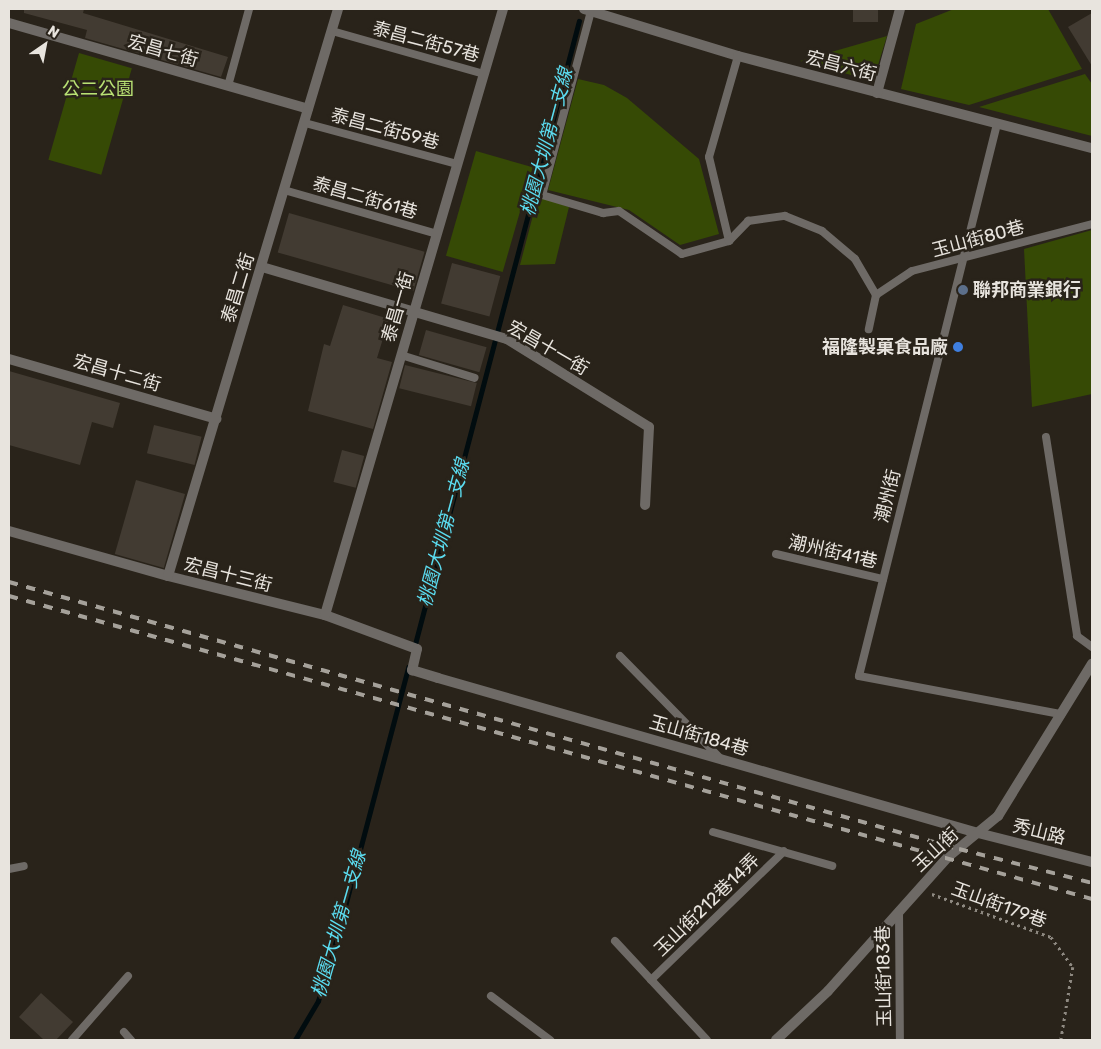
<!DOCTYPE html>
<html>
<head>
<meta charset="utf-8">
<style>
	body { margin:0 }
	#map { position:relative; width:1101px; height:1049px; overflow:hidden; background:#29231a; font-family:Rubik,"Noto Sans TC",sans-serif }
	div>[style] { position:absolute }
	.green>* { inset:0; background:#364a05; transform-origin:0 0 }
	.stream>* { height:4.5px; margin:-2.25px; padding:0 2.25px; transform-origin:2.25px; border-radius:2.25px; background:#010c0f }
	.building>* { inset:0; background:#423b32; transform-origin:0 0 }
	.path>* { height:2.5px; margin-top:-1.25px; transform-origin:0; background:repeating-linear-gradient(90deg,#8e8981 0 2.5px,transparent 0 6.5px) }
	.lane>* { height:8px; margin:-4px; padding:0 4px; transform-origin:4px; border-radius:4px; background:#6e6a66 }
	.street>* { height:10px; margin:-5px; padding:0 5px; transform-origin:5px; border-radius:5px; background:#6e6a66 }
	.rail>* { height:4px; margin-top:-2px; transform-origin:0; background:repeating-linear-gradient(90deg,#a5a19a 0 9px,transparent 0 18px) }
	.dots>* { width:14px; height:14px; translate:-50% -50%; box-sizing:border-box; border:2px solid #29231a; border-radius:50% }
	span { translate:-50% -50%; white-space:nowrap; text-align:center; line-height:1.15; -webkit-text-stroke:5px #29231a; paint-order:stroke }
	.street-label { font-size:18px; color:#e8e4de }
	.park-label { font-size:18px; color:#b9e274 }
	.poi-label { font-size:18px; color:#e8e4de; font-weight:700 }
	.left { translate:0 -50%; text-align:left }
	.right { translate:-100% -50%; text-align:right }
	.water-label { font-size:19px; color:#5bdcf0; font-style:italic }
	.frame { position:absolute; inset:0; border:10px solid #e8e4de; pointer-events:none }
	.north { position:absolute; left:20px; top:20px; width:50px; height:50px; -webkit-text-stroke:4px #29231a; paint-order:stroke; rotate:33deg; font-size:14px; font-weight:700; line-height:20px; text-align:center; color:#e8e4de }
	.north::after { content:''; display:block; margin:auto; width:18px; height:22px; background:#e8e4de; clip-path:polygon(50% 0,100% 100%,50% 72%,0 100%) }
</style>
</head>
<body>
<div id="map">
	<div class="green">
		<i style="clip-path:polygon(954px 9px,1048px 9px,1082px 69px,969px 105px,901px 89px,916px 24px)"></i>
		<i style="clip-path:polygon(887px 36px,873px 81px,800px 61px)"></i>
		<i style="left:79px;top:53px;width:55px;height:111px;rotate:16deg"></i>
		<i style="clip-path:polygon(1085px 74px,1092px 84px,1092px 136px,979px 107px)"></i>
		<i style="clip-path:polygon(578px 79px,604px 85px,627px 98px,699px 159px,719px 234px,680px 245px,629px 210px,548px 190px)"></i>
		<i style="left:476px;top:151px;width:59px;height:109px;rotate:16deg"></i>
		<i style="clip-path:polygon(538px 196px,569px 207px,555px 264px,520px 265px)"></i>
		<i style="clip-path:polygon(1092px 230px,1092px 394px,1032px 407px,1024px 249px)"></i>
	</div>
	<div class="stream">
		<i style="left:414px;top:648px;width:648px;rotate:-75.26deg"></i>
		<i style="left:295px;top:1040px;width:45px;rotate:-59.5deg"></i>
		<i style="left:318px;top:1001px;width:36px;rotate:-72deg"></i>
		<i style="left:329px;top:967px;width:310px;rotate:-75.2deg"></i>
	</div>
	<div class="building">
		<i style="clip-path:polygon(24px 9px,84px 9px,83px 13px,228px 57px,221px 77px,85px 38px,87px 30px,24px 13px)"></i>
		<i style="left:853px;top:9px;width:25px;height:13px"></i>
		<i style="clip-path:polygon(1092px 13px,1092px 66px,1068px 27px)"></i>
		<i style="left:289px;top:213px;width:141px;height:41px;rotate:16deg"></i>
		<i style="left:452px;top:263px;width:50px;height:42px;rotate:15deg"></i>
		<i style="clip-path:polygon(343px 305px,389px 319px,377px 358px,392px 362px,373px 429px,308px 411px,324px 344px,330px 346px)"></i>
		<i style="left:426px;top:330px;width:63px;height:26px;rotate:16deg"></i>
		<i style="left:405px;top:365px;width:74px;height:24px;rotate:14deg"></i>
		<i style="clip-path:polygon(9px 371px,120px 403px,113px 428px,92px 422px,80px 465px,9px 445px)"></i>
		<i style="left:154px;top:425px;width:49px;height:29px;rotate:14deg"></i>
		<i style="left:342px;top:450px;width:23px;height:33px;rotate:15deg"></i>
		<i style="left:136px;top:480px;width:51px;height:77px;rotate:16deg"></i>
		<i style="clip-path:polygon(41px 993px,73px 1022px,56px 1040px,44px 1040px,19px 1017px)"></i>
	</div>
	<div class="path">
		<i style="left:932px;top:894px;width:127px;rotate:19.9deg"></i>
		<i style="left:1051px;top:937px;width:37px;rotate:54deg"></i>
		<i style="left:1073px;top:967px;width:74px;rotate:99.3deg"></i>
	</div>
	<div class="lane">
		<i style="left:591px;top:11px;width:190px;rotate:104.9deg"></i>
		<i style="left:542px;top:195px;width:64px;rotate:16.4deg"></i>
		<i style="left:603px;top:213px;width:16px;rotate:-7deg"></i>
		<i style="left:619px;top:211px;width:76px;rotate:34.3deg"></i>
		<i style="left:682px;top:254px;width:49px;rotate:-15.5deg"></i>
		<i style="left:332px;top:31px;width:158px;rotate:15.8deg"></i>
		<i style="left:738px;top:56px;width:105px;rotate:106deg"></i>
		<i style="left:709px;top:157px;width:86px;rotate:76.6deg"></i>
		<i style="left:729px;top:241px;width:28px;rotate:-46deg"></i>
		<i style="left:748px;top:221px;width:37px;rotate:-8deg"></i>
		<i style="left:785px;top:216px;width:40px;rotate:22deg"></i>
		<i style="left:822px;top:231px;width:43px;rotate:40.3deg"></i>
		<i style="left:855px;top:259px;width:42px;rotate:59.7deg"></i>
		<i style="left:876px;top:295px;width:35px;rotate:102deg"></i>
		<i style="left:228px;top:86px;width:80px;rotate:-74.7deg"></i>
		<i style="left:305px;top:123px;width:157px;rotate:15.1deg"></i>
		<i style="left:997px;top:124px;width:569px;rotate:104.04deg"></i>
		<i style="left:859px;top:676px;width:206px;rotate:10.7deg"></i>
		<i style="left:284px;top:190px;width:159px;rotate:16deg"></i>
		<i style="left:876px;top:295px;width:43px;rotate:-33.7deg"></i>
		<i style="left:912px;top:271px;width:186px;rotate:-14.6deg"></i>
		<i style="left:401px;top:355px;width:77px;rotate:17.3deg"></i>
		<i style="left:1046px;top:437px;width:201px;rotate:81.1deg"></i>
		<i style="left:1077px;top:636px;width:19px;rotate:36deg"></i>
		<i style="left:776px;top:554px;width:110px;rotate:13.2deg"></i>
		<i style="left:620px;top:656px;width:146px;rotate:45.6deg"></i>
		<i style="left:713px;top:832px;width:124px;rotate:15.9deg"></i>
		<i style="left:9px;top:869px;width:15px;rotate:-11deg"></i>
		<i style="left:899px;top:911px;width:129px;rotate:89.6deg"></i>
		<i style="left:615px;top:941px;width:135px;rotate:47.1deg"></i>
		<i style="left:651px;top:980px;width:185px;rotate:-44.1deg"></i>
		<i style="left:491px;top:996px;width:74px;rotate:36.7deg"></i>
		<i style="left:124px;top:1032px;width:11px;rotate:49deg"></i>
		<i style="left:72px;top:1040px;width:85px;rotate:-48.8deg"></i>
	</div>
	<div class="street">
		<i style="left:584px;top:9px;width:161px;rotate:17deg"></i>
		<i style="left:738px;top:56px;width:366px;rotate:14.6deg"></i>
		<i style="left:9px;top:23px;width:311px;rotate:16deg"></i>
		<i style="left:877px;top:93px;width:87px;rotate:-74.7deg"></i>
		<i style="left:262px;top:267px;width:255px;rotate:16.4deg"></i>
		<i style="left:507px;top:339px;width:167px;rotate:31.8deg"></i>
		<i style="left:649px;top:427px;width:78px;rotate:92.9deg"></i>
		<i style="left:9px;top:359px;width:216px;rotate:16.1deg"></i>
		<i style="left:9px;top:531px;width:165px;rotate:15.8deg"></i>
		<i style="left:168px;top:576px;width:162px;rotate:14deg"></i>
		<i style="left:325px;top:615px;width:98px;rotate:20.3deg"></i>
		<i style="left:417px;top:649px;width:22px;rotate:103deg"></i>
		<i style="left:412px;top:670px;width:27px;rotate:17deg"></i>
		<i style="left:438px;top:678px;width:562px;rotate:16.02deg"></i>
		<i style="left:978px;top:833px;width:118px;rotate:14.3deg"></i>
		<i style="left:168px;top:576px;width:592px;rotate:-73.31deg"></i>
		<i style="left:325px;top:615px;width:632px;rotate:-73.63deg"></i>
		<i style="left:776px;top:1040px;width:71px;rotate:-43.3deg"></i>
		<i style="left:828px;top:991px;width:180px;rotate:-48.2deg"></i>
		<i style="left:948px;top:857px;width:65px;rotate:-39.4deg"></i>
		<i style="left:998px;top:816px;width:179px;rotate:-58.3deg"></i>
	</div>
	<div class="rail">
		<i style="left:9px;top:582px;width:987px;rotate:15.7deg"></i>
		<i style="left:959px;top:849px;width:137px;rotate:14.3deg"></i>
		<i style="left:9px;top:596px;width:1125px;rotate:15.63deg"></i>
	</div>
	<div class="dots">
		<i style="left:963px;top:290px;background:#5c6f8a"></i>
		<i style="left:958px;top:347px;background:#3f7fe0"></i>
	</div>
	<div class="street-label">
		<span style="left:426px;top:42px;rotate:15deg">泰昌二街57巷</span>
		<span style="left:163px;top:51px;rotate:16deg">宏昌七街</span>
		<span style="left:841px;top:66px;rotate:15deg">宏昌六街</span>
		<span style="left:385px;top:129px;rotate:15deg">泰昌二街59巷</span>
		<span style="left:365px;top:198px;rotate:16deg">泰昌二街61巷</span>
		<span style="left:978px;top:239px;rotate:-15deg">玉山街80巷</span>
		<span style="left:238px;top:288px;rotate:-73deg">泰昌二街</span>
		<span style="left:398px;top:307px;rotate:-74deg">泰昌一街</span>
		<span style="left:548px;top:348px;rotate:30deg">宏昌十一街</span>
		<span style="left:117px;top:373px;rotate:16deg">宏昌十二街</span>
		<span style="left:888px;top:496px;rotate:-76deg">潮州街</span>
		<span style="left:833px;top:552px;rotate:13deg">潮州街41巷</span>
		<span style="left:228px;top:575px;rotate:14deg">宏昌十三街</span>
		<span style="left:699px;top:736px;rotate:16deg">玉山街184巷</span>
		<span style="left:1039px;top:832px;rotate:14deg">秀山路</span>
		<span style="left:936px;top:850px;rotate:-43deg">玉山街</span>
		<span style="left:707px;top:905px;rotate:-44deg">玉山街212巷14弄</span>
		<span style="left:999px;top:905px;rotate:20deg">玉山街179巷</span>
		<span style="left:884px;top:976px;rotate:-91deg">玉山街183巷</span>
	</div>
	<div class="park-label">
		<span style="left:98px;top:89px">公二公園</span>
	</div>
	<div class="poi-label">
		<span class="left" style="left:973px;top:290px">聯邦商業銀行</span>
		<span class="right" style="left:948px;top:347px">福隆製菓食品廠</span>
	</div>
	<div class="water-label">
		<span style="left:547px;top:142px;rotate:-75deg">桃園大圳第一支線</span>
		<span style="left:444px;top:533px;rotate:-75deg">桃園大圳第一支線</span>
		<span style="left:339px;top:924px;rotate:-74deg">桃園大圳第一支線</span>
	</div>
	<div class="frame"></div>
	<div class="north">N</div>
</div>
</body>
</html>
